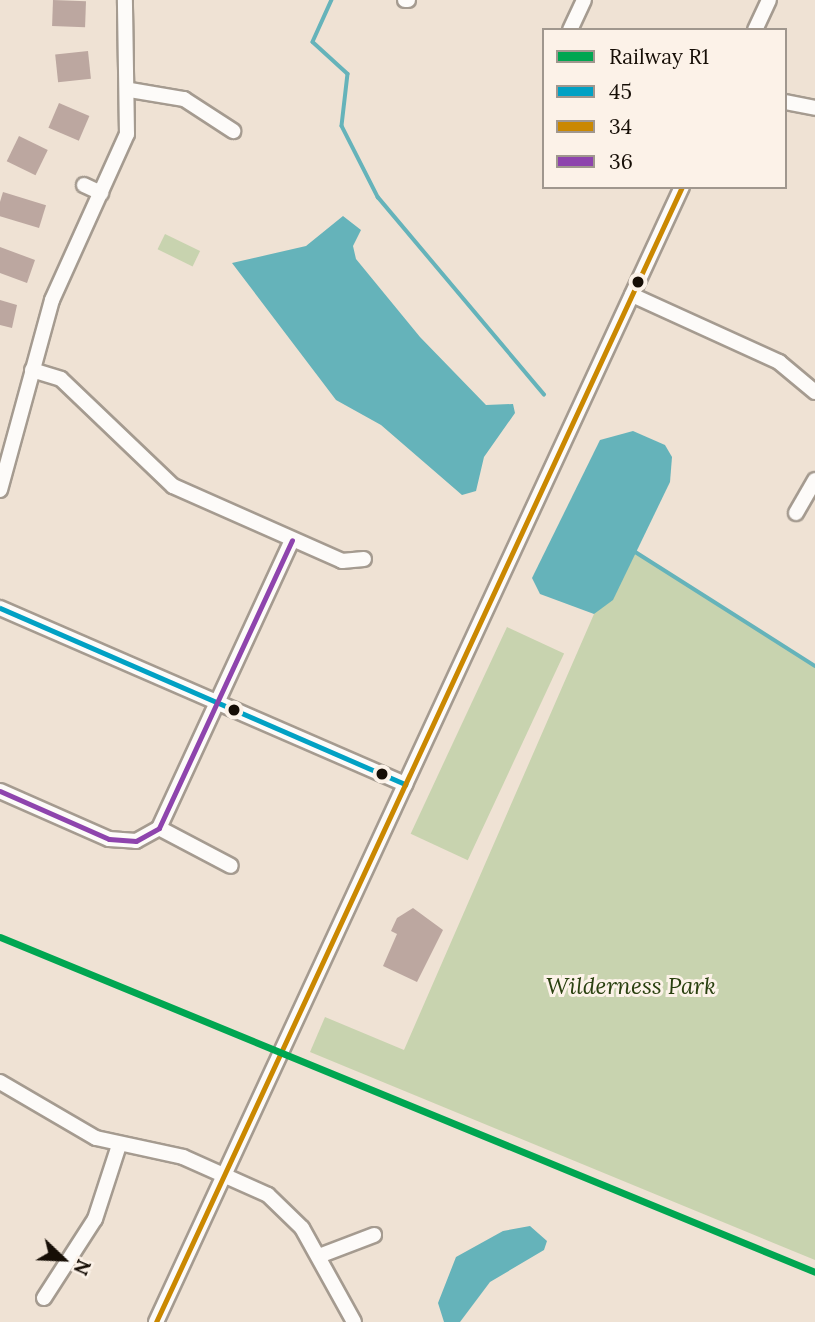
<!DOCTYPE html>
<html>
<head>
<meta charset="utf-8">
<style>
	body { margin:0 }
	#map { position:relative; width:815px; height:1322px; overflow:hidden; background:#efe2d4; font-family:Lora,serif }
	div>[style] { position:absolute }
	.green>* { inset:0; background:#c8d3af; transform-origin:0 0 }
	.water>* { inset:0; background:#65b3ba }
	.stream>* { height:3.5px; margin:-1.75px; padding:0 1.75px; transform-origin:1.75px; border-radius:1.75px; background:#65b3ba }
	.building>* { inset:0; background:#bca7a0; transform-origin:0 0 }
	.roads { filter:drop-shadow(2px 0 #a59b90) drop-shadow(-2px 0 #a59b90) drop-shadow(0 2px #a59b90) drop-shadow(0 -2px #a59b90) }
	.minor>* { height:14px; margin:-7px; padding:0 7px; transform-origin:7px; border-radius:7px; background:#fdfbf9 }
	.bus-1>* { height:5px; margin:-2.5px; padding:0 2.5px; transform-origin:2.5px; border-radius:2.5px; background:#01a1c4 }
	.bus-2>* { height:5px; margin:-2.5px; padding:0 2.5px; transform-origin:2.5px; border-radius:2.5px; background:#ca8801 }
	.bus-3>* { height:5px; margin:-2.5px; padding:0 2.5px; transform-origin:2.5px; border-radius:2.5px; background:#8e44ad }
	.rail-1>* { height:7px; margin:-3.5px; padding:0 3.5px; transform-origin:3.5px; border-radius:3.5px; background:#00a651 }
	.dots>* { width:19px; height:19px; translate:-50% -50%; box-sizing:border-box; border:4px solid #fcf2e8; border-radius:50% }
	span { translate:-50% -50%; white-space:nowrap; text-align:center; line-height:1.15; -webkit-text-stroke:6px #fcf2e8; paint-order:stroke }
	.park-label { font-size:23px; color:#29400f; font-style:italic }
	.legend { position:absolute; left:542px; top:28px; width:245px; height:161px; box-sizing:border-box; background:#fcf2e8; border:2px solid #a0978e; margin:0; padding:9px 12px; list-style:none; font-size:21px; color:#160e06 }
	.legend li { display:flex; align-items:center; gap:14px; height:35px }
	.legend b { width:35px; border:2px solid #a0978e }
	.north { position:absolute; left:28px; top:1224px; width:70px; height:70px; -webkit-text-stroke:5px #fcf2e8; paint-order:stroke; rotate:113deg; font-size:19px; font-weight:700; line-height:28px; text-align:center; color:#160e06 }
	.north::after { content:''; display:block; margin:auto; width:24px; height:32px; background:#160e06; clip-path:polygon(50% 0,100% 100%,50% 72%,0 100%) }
</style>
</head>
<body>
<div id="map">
	<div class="green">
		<i style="left:165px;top:234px;width:39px;height:17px;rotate:26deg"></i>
		<i style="clip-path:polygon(635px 553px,815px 666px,815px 1260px,310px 1052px,325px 1017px,404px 1050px,594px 614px)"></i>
		<i style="left:507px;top:627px;width:63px;height:228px;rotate:25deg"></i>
	</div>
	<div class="water">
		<i style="clip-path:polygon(343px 216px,361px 230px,353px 246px,356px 259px,420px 337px,486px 405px,513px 404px,515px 413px,484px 457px,476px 491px,462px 495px,381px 425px,336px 400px,232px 263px,306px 246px)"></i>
		<i style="clip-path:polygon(633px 431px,665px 445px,672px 457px,670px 482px,613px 600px,594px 614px,540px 594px,532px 578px,600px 440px)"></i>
		<i style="clip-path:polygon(530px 1226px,547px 1241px,544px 1250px,490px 1282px,460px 1322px,444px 1322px,438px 1303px,456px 1257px,503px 1231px)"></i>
	</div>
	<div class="stream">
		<i style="left:332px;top:0;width:46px;rotate:114.3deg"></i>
		<i style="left:313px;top:42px;width:47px;rotate:42.4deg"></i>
		<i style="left:348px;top:74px;width:52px;rotate:96.6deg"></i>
		<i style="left:342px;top:126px;width:80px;rotate:63.1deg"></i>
		<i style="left:378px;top:197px;width:258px;rotate:49.9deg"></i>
		<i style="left:634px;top:551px;width:214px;rotate:32.4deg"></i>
	</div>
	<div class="building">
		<i style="left:53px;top:0;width:33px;height:26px;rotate:2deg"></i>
		<i style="left:88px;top:51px;width:28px;height:33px;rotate:84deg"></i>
		<i style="left:59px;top:103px;width:33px;height:27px;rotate:23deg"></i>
		<i style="left:19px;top:136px;width:32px;height:28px;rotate:26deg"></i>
		<i style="left:3px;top:192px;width:45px;height:24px;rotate:17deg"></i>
		<i style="clip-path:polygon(0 247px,35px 260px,27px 283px,0 273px)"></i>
		<i style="clip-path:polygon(0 300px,17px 305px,12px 328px,0 325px)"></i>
		<i style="clip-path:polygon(413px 908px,443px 930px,417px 982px,383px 966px,397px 934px,391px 931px,397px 918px)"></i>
	</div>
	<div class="roads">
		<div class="minor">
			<i style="left:405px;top:0;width:3px"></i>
			<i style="left:570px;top:30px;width:33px;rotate:-65deg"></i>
			<i style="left:755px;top:30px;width:33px;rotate:-65deg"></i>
			<i style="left:130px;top:90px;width:55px;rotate:9.5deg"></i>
			<i style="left:184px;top:99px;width:59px;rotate:33.1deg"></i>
			<i style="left:785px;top:102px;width:31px;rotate:11deg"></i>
			<i style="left:84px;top:185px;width:19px;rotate:25deg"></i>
			<i style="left:632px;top:295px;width:162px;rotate:24.5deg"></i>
			<i style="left:779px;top:362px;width:47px;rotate:39.8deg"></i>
			<i style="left:32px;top:370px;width:30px;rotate:17deg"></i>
			<i style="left:61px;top:379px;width:155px;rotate:43.7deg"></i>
			<i style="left:173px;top:486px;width:185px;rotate:23.9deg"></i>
			<i style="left:342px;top:561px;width:22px;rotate:-5deg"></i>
			<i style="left:0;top:490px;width:197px;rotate:-74.7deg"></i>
			<i style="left:52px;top:300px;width:182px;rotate:-65.7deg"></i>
			<i style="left:127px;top:134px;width:134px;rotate:-90.9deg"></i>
			<i style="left:796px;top:513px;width:38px;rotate:-60deg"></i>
			<i style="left:0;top:608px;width:442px;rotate:23.5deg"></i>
			<i style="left:0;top:791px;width:119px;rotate:23.8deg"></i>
			<i style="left:109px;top:839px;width:27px;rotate:4deg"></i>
			<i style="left:136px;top:841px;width:26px;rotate:-29deg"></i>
			<i style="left:159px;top:828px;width:317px;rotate:-65.2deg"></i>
			<i style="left:159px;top:828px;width:81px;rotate:27.8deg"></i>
			<i style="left:0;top:1082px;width:111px;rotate:30.3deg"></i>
			<i style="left:96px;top:1138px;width:89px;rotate:12.3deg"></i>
			<i style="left:183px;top:1157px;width:93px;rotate:24.1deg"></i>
			<i style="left:268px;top:1195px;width:47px;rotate:44.1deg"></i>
			<i style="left:302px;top:1228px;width:107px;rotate:61deg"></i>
			<i style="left:319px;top:1256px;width:59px;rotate:-20.9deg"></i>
			<i style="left:44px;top:1298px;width:94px;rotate:-57.2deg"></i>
			<i style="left:95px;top:1219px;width:78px;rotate:-72deg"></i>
			<i style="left:156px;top:1322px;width:1251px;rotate:-65.14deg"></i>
		</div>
	</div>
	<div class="bus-1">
		<i style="left:0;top:608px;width:442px;rotate:23.5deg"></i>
	</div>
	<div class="bus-2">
		<i style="left:156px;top:1322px;width:1251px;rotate:-65.14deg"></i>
	</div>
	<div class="bus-3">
		<i style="left:0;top:791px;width:119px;rotate:23.8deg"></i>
		<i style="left:109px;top:839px;width:27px;rotate:4deg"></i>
		<i style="left:136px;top:841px;width:26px;rotate:-29deg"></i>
		<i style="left:159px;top:828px;width:317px;rotate:-65.2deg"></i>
	</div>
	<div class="rail-1">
		<i style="left:0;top:937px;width:881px;rotate:22.34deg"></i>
	</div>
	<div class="dots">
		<i style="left:638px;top:282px;background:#160e06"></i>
		<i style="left:234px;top:710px;background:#160e06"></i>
		<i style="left:382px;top:774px;background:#160e06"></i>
	</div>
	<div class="park-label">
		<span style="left:631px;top:986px">Wilderness Park</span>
	</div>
	<ul class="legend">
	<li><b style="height:9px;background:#00a651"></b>Railway R1</li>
	<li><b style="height:9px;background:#01a1c4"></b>45</li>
	<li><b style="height:9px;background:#ca8801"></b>34</li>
	<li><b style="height:9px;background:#8e44ad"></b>36</li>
	</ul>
	<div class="north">N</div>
</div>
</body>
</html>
